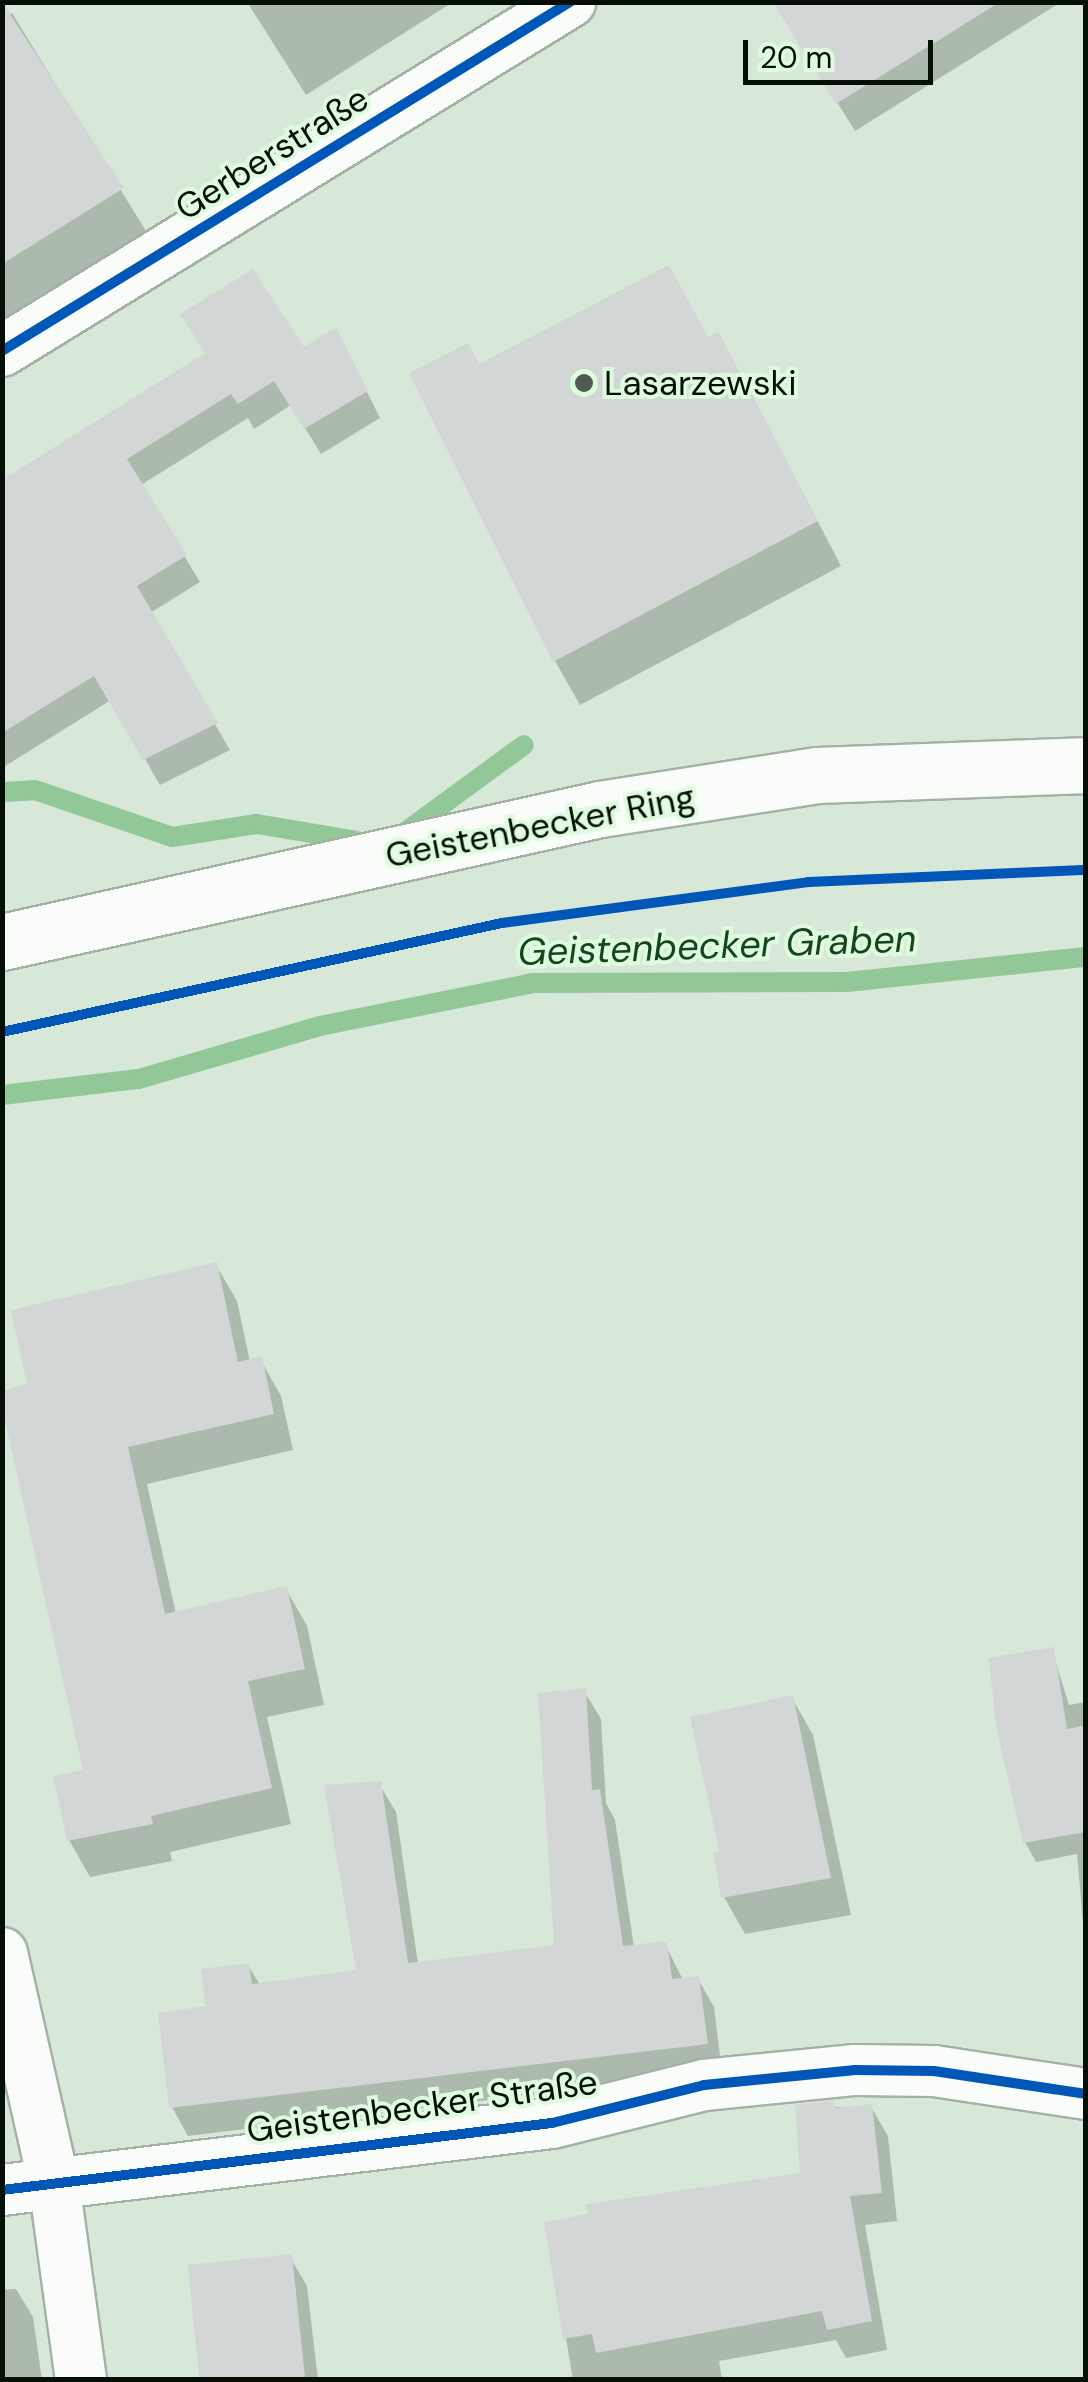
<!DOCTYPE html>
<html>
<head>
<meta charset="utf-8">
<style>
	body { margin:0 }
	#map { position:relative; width:1088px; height:2382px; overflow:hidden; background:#d7e8d9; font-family:"DM Sans",sans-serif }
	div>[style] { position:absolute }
	.shadow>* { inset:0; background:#0003 }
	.stream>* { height:20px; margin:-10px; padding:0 10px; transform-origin:10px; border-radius:10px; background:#92c798 }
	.building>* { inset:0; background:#d2d6d5; transform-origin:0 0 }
	.roads { filter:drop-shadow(2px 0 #a4b1a5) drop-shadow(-2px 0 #a4b1a5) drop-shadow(0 2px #a4b1a5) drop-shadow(0 -2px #a4b1a5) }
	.minor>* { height:50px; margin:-25px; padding:0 25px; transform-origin:25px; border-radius:25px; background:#f9fcf9 }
	.secondary>* { height:55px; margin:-27.5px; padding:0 27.5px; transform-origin:27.5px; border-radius:27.5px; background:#f9fcf9 }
	.cycleway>* { height:10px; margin:-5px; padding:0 5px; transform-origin:5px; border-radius:5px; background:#0057b8 }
	.dots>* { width:28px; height:28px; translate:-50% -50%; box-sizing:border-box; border:5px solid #defbe0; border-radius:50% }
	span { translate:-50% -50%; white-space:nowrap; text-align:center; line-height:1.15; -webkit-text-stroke:8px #defbe0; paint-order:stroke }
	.street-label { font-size:35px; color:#060f06 }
	.poi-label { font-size:35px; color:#060f06 }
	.left { translate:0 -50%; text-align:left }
	.water-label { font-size:38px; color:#14451d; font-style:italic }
	.frame { position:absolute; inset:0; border:5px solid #060f06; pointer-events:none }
	.scale { position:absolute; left:743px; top:40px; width:190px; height:45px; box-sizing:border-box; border:5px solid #060f06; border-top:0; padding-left:12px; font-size:30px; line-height:35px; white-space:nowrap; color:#060f06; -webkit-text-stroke:8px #defbe0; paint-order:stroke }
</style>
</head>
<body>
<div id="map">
	<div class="shadow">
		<i style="clip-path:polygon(247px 2px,453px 2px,306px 95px)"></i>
		<i style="clip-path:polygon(805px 2px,1061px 2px,855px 131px,801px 44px)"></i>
		<i style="clip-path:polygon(12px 13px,149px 236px,2px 327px,2px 19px)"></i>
		<i style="clip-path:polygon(708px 339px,743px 378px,841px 566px,580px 705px,555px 661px,479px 367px)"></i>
		<i style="clip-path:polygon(303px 350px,349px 356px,380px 418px,321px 454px,291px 405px,254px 429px,248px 418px,141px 485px,200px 582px,150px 613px,230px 750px,160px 785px,111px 700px,2px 768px,2px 511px)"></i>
		<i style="clip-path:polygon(216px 1265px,237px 1301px,250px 1362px,260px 1359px,281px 1396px,293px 1450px,147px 1484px,176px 1614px,286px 1589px,307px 1626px,324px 1705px,267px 1717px,291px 1824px,170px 1852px,172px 1861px,90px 1877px,69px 1840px,86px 1772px,30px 1386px)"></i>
		<i style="clip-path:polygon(1052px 1650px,1069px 1705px,1086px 1702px,1086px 1958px,1077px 1854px,1036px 1862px,1025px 1842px)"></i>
		<i style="clip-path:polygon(584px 1691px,601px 1719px,606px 1803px,615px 1820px,634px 1947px,665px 1944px,683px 1980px,698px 1979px,714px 2007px,722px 2072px,188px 2136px,172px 2107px,208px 2008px,248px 1965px,260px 1985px,359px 1972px,379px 1784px,396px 1812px,418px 1964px,557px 1947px)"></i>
		<i style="clip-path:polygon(792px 1698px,813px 1735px,851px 1915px,745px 1934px,724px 1897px,722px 1852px)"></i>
		<i style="clip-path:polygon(798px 2107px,871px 2107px,888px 2136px,897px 2221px,865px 2225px,887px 2350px,846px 2358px,836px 2340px,719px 2361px,722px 2380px,573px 2380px,547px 2224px,803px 2175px)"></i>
		<i style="clip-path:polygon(290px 2257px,307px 2286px,318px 2380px,203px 2380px)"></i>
		<i style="clip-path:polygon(16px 2289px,33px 2317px,42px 2380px,2px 2380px,2px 2290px)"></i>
	</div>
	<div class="stream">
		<i style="left:2px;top:792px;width:33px;rotate:-3deg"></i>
		<i style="left:35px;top:790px;width:145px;rotate:18.9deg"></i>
		<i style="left:172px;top:837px;width:86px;rotate:-8.7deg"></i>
		<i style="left:257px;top:824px;width:102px;rotate:9.6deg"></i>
		<i style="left:401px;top:835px;width:152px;rotate:-36.2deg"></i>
		<i style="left:2px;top:1095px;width:138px;rotate:-6.7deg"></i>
		<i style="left:139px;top:1079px;width:189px;rotate:-16.3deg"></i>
		<i style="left:320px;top:1026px;width:218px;rotate:-11.4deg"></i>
		<i style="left:534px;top:983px;width:313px;rotate:-0.2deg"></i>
		<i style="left:847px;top:982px;width:240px;rotate:-6deg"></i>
	</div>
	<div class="building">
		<i style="clip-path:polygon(2px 2px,124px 188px,2px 264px)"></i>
		<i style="clip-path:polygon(773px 2px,1000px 2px,836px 104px)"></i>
		<i style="clip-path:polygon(669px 265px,708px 337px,718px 331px,818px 521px,553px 662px,409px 373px,468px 343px,479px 364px)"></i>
		<i style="clip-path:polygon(253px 269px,304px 347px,336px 327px,368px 391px,304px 429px,274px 381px,238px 404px,231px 394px,127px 459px,187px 555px,137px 586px,218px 723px,143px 760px,94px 676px,2px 733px,2px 480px,205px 353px,180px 314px)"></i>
		<i style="clip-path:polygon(217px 1262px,238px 1362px,262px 1356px,274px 1414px,128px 1447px,165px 1614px,287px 1586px,305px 1669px,248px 1681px,272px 1788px,151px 1816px,153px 1824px,67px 1841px,53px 1776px,83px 1770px,2px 1407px,2px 1391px,27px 1384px,11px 1310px)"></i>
		<i style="clip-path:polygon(1054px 1647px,1067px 1729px,1086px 1725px,1086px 1832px,1023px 1843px,996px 1727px,989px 1658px)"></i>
		<i style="clip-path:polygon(586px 1688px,592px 1790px,600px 1789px,623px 1946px,667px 1941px,672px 1979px,699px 1976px,708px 2044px,169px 2108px,158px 2013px,205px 2006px,201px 1969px,249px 1963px,252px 1984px,356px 1970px,324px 1785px,381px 1781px,408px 1963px,554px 1945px,538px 1693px)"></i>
		<i style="clip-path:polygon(793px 1695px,831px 1878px,721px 1898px,713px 1852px,719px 1851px,690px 1717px)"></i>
		<i style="clip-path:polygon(833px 2101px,835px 2108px,872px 2104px,882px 2193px,850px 2196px,872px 2321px,827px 2330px,822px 2311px,596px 2353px,592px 2334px,563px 2339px,544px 2222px,587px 2214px,586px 2204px,800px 2173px,795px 2105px)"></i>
		<i style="left:292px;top:2254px;width:127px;height:105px;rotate:84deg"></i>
	</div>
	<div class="roads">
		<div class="minor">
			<i style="left:2px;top:351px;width:667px;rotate:-31.57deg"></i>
			<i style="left:2px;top:1953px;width:236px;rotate:77.3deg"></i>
			<i style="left:54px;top:2183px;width:199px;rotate:82.2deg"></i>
			<i style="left:2px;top:2190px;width:554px;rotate:-6.95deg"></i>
			<i style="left:552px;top:2123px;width:157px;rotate:-14deg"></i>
			<i style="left:704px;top:2085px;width:152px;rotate:-5.7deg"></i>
			<i style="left:855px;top:2070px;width:79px;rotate:0.7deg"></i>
			<i style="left:934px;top:2071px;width:154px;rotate:8.6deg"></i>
		</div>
		<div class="secondary">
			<i style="left:2px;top:942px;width:613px;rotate:-12.54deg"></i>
			<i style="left:600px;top:809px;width:220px;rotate:-8.9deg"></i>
			<i style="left:817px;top:775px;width:269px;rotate:-2.1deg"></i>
		</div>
	</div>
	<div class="cycleway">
		<i style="left:2px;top:351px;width:667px;rotate:-31.57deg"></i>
		<i style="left:2px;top:1032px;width:512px;rotate:-12.3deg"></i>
		<i style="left:502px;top:923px;width:309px;rotate:-7.6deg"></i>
		<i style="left:808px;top:882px;width:278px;rotate:-2.5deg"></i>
		<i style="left:2px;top:2190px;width:554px;rotate:-6.95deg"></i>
		<i style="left:552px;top:2123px;width:157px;rotate:-14deg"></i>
		<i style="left:704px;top:2085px;width:152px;rotate:-5.7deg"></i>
		<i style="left:855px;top:2070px;width:79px;rotate:0.7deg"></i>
		<i style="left:934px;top:2071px;width:154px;rotate:8.6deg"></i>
	</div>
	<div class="dots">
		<i style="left:584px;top:383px;background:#4f5b50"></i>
	</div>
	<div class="street-label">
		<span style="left:272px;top:153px;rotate:-32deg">Gerberstraße</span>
		<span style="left:540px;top:826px;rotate:-11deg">Geistenbecker Ring</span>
		<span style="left:422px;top:2106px;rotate:-8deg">Geistenbecker Straße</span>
	</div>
	<div class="poi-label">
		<span class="left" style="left:604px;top:383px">Lasarzewski</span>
	</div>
	<div class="water-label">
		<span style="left:717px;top:946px;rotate:-2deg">Geistenbecker Graben</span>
	</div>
	<div class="frame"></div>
	<div class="scale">20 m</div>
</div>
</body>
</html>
